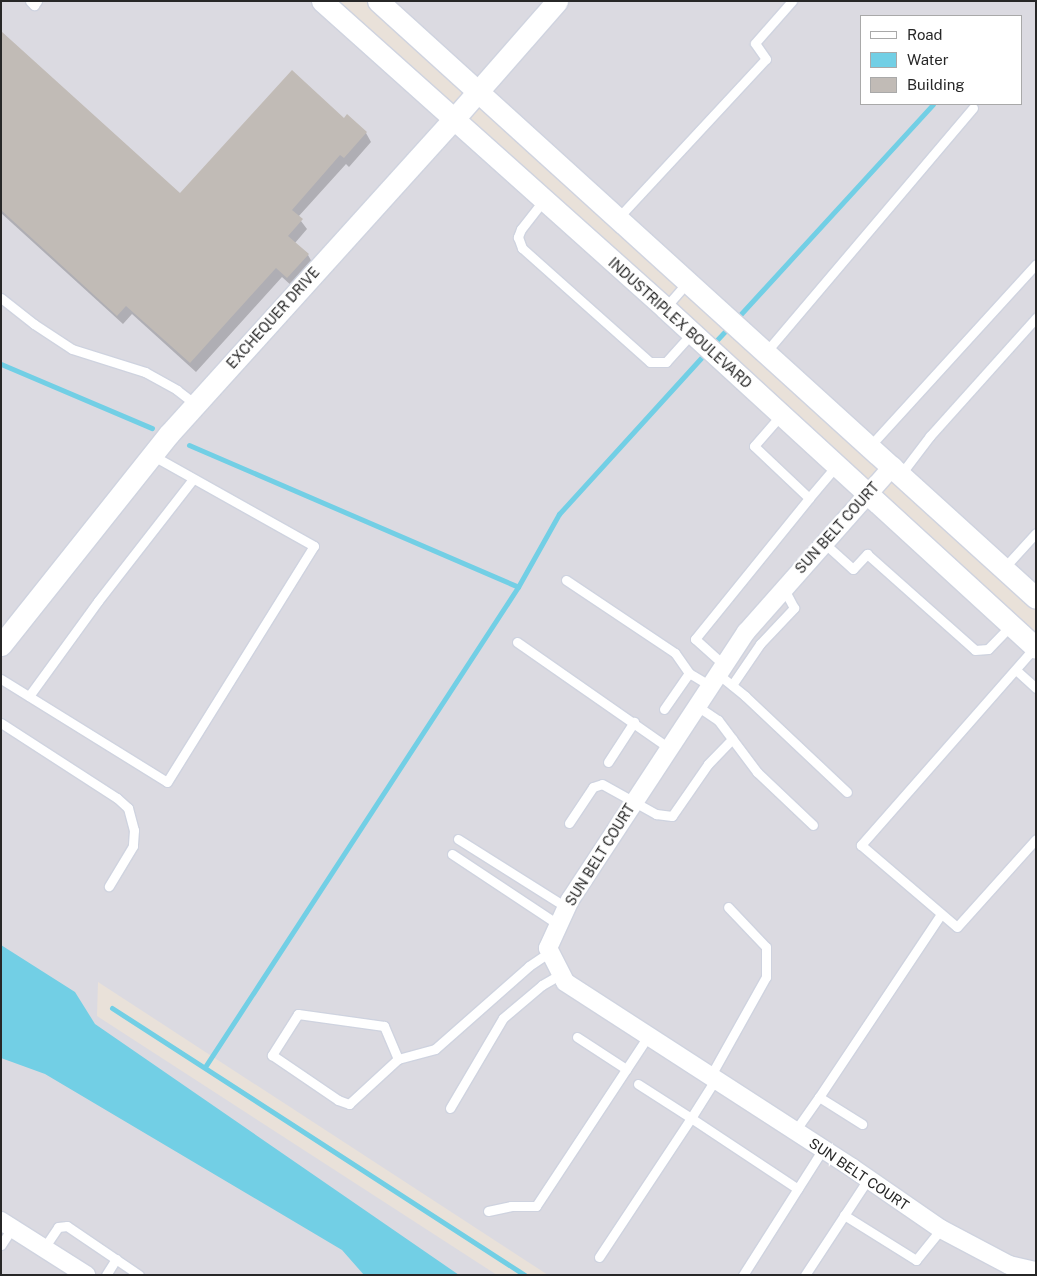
<!DOCTYPE html>
<html>
<head>
<meta charset="utf-8">
<style>
	body { margin:0 }
	#map { position:relative; width:1037px; height:1276px; overflow:hidden; background:#e9e1d9; font-family:"Public Sans",sans-serif }
	div>[style] { position:absolute }
	.industrial>* { inset:0; background:#dbdae1 }
	.water>* { inset:0; background:#72cfe5 }
	.shadow>* { inset:0; background:#0003 }
	.stream>* { height:5px; margin:-2.5px; padding:0 2.5px; transform-origin:2.5px; border-radius:2.5px; background:#72cfe5 }
	.building>* { inset:0; background:#c1bbb6 }
	.roads { filter:drop-shadow(1px 0 #cfd3df) drop-shadow(-1px 0 #cfd3df) drop-shadow(0 1px #cfd3df) drop-shadow(0 -1px #cfd3df) }
	.service>* { height:9px; margin:-4.5px; padding:0 4.5px; transform-origin:4.5px; border-radius:4.5px; background:#fff }
	.minor>* { height:18px; margin:-9px; padding:0 9px; transform-origin:9px; border-radius:9px; background:#fff }
	.tertiary>* { height:21px; margin:-10.5px; padding:0 10.5px; transform-origin:10.5px; border-radius:10.5px; background:#fff }
	span { translate:-50% -50%; white-space:nowrap; text-align:center; line-height:1.15; -webkit-text-stroke:5px #fff; paint-order:stroke }
	.street-label { font-size:14px; color:#272727 }
	.frame { position:absolute; inset:0; border:2px solid #272727; pointer-events:none }
	.legend { position:absolute; left:860px; top:15px; width:162px; height:90px; box-sizing:border-box; background:#fff; border:1px solid #a9a9a9; margin:0; padding:6px 9px; list-style:none; font-size:15px; color:#272727 }
	.legend li { display:flex; align-items:center; gap:10px; height:25px }
	.legend b { width:25px; border:1px solid #a9a9a9 }
</style>
</head>
<body>
<div id="map">
	<div class="industrial">
		<i style="clip-path:polygon(1px 1px,322px 1px,1036px 648px,1036px 1275px,548px 1275px,98px 982px,97px 1016px,497px 1275px,1px 1275px)"></i>
		<i style="clip-path:polygon(evenodd,378px 1px,1036px 1px,1036px 598px,378px 1px,861px 16px,1021px 16px,1021px 104px,861px 104px,861px 16px)"></i>
	</div>
	<div class="water">
		<i style="clip-path:polygon(1px 945px,75px 992px,95px 1024px,459px 1275px,364px 1275px,342px 1250px,45px 1074px,1px 1058px)"></i>
	</div>
	<div class="shadow">
		<i style="clip-path:polygon(1px 33px,180px 195px,344px 120px,366px 133px,371px 142px,349px 167px,346px 164px,298px 217px,307px 229px,295px 243px,308px 255px,313px 264px,293px 287px,282px 277px,196px 372px,132px 314px,123px 324px,1px 213px)"></i>
	</div>
	<div class="stream">
		<i style="left:739px;top:316px;width:287px;rotate:-47.5deg"></i>
		<i style="left:715px;top:342px;width:18px;rotate:-47deg"></i>
		<i style="left:1px;top:364px;width:164px;rotate:23deg"></i>
		<i style="left:189px;top:445px;width:358px;rotate:23.3deg"></i>
		<i style="left:518px;top:587px;width:573px;rotate:123.11deg"></i>
		<i style="left:518px;top:587px;width:84px;rotate:-60.7deg"></i>
		<i style="left:559px;top:514px;width:214px;rotate:-47.7deg"></i>
		<i style="left:112px;top:1008px;width:492px;rotate:32.9deg"></i>
	</div>
	<div class="building">
		<i style="clip-path:polygon(1px 31px,180px 193px,292px 70px,344px 118px,347px 114px,367px 132px,344px 158px,340px 155px,292px 210px,303px 219px,288px 236px,309px 254px,287px 278px,276px 268px,190px 363px,126px 306px,117px 316px,1px 210px)"></i>
	</div>
	<div class="roads">
		<div class="service">
			<i style="left:30px;top:1px;width:6px;rotate:45deg"></i>
			<i style="left:34px;top:5px;width:5px;rotate:-53deg"></i>
			<i style="left:543px;top:201px;width:36px;rotate:128deg"></i>
			<i style="left:521px;top:229px;width:9px;rotate:111deg"></i>
			<i style="left:518px;top:237px;width:12px;rotate:70deg"></i>
			<i style="left:522px;top:248px;width:171px;rotate:41.7deg"></i>
			<i style="left:650px;top:362px;width:16px"></i>
			<i style="left:666px;top:362px;width:39px;rotate:-48deg"></i>
			<i style="left:618px;top:218px;width:217px;rotate:-47.1deg"></i>
			<i style="left:766px;top:59px;width:19px;rotate:-125deg"></i>
			<i style="left:755px;top:43px;width:56px;rotate:-48.6deg"></i>
			<i style="left:1px;top:298px;width:42px;rotate:38.2deg"></i>
			<i style="left:34px;top:324px;width:45px;rotate:33.3deg"></i>
			<i style="left:72px;top:349px;width:77px;rotate:17.5deg"></i>
			<i style="left:145px;top:372px;width:37px;rotate:29deg"></i>
			<i style="left:177px;top:390px;width:23px;rotate:38deg"></i>
			<i style="left:665px;top:308px;width:35px;rotate:-49deg"></i>
			<i style="left:766px;top:352px;width:320px;rotate:-49.7deg"></i>
			<i style="left:781px;top:415px;width:41px;rotate:131.1deg"></i>
			<i style="left:754px;top:446px;width:76px;rotate:43.4deg"></i>
			<i style="left:809px;top:498px;width:43px;rotate:-49.7deg"></i>
			<i style="left:870px;top:446px;width:246px;rotate:-47.6deg"></i>
			<i style="left:901px;top:474px;width:48px;rotate:-52.7deg"></i>
			<i style="left:930px;top:436px;width:159px;rotate:-48.1deg"></i>
			<i style="left:824px;top:543px;width:39px;rotate:42deg"></i>
			<i style="left:853px;top:569px;width:21px;rotate:-47deg"></i>
			<i style="left:867px;top:554px;width:144px;rotate:41.6deg"></i>
			<i style="left:975px;top:650px;width:13px;rotate:-4deg"></i>
			<i style="left:988px;top:649px;width:33px;rotate:-46deg"></i>
			<i style="left:1004px;top:568px;width:47px;rotate:-47.6deg"></i>
			<i style="left:566px;top:580px;width:131px;rotate:33.8deg"></i>
			<i style="left:675px;top:653px;width:24px;rotate:55deg"></i>
			<i style="left:517px;top:642px;width:185px;rotate:34.9deg"></i>
			<i style="left:1035px;top:647px;width:264px;rotate:131.3deg"></i>
			<i style="left:861px;top:845px;width:126px;rotate:40.5deg"></i>
			<i style="left:957px;top:927px;width:118px;rotate:-48.1deg"></i>
			<i style="left:724px;top:665px;width:39px;rotate:-138deg"></i>
			<i style="left:695px;top:639px;width:181px;rotate:-51deg"></i>
			<i style="left:1016px;top:670px;width:27px;rotate:42deg"></i>
			<i style="left:718px;top:674px;width:35px;rotate:39deg"></i>
			<i style="left:745px;top:696px;width:140px;rotate:43.3deg"></i>
			<i style="left:1px;top:679px;width:195px;rotate:31.8deg"></i>
			<i style="left:167px;top:782px;width:278px;rotate:-58.1deg"></i>
			<i style="left:314px;top:546px;width:186px;rotate:-150.7deg"></i>
			<i style="left:732px;top:685px;width:50px;rotate:-55.7deg"></i>
			<i style="left:760px;top:644px;width:50px;rotate:-46.6deg"></i>
			<i style="left:794px;top:608px;width:21px;rotate:-118deg"></i>
			<i style="left:29px;top:696px;width:117px;rotate:-54deg"></i>
			<i style="left:98px;top:601px;width:155px;rotate:-52.1deg"></i>
			<i style="left:697px;top:706px;width:25px;rotate:34deg"></i>
			<i style="left:718px;top:720px;width:65px;rotate:53.1deg"></i>
			<i style="left:757px;top:772px;width:77px;rotate:43.4deg"></i>
			<i style="left:664px;top:709px;width:44px;rotate:-55.2deg"></i>
			<i style="left:689px;top:673px;width:26px;rotate:31deg"></i>
			<i style="left:1px;top:723px;width:138px;rotate:32.9deg"></i>
			<i style="left:117px;top:798px;width:15px;rotate:42deg"></i>
			<i style="left:128px;top:808px;width:23px;rotate:75deg"></i>
			<i style="left:134px;top:830px;width:16px;rotate:94deg"></i>
			<i style="left:133px;top:846px;width:47px;rotate:121deg"></i>
			<i style="left:608px;top:762px;width:48px;rotate:-57deg"></i>
			<i style="left:569px;top:823px;width:43px;rotate:-56.3deg"></i>
			<i style="left:593px;top:787px;width:9px;rotate:-18deg"></i>
			<i style="left:602px;top:784px;width:62px;rotate:29.1deg"></i>
			<i style="left:656px;top:814px;width:16px;rotate:7deg"></i>
			<i style="left:672px;top:816px;width:63px;rotate:-55.3deg"></i>
			<i style="left:708px;top:764px;width:35px;rotate:-46deg"></i>
			<i style="left:458px;top:839px;width:128px;rotate:32.2deg"></i>
			<i style="left:452px;top:854px;width:128px;rotate:33.6deg"></i>
			<i style="left:577px;top:1037px;width:59px;rotate:33.1deg"></i>
			<i style="left:398px;top:1059px;width:36px;rotate:-113deg"></i>
			<i style="left:384px;top:1026px;width:87px;rotate:-172.1deg"></i>
			<i style="left:298px;top:1014px;width:49px;rotate:122.4deg"></i>
			<i style="left:272px;top:1055px;width:80px;rotate:34.3deg"></i>
			<i style="left:338px;top:1100px;width:12px;rotate:20deg"></i>
			<i style="left:349px;top:1104px;width:67px;rotate:-42.6deg"></i>
			<i style="left:398px;top:1059px;width:38px;rotate:-15deg"></i>
			<i style="left:435px;top:1049px;width:125px;rotate:-41.4deg"></i>
			<i style="left:529px;top:966px;width:25px;rotate:-34deg"></i>
			<i style="left:710px;top:1077px;width:115px;rotate:-60.8deg"></i>
			<i style="left:766px;top:977px;width:30px;rotate:-90deg"></i>
			<i style="left:766px;top:947px;width:55px;rotate:-133.5deg"></i>
			<i style="left:638px;top:1084px;width:63px;rotate:32.7deg"></i>
			<i style="left:691px;top:1118px;width:45px;rotate:-57.7deg"></i>
			<i style="left:819px;top:1097px;width:220px;rotate:-56.3deg"></i>
			<i style="left:450px;top:1108px;width:104px;rotate:-59.5deg"></i>
			<i style="left:503px;top:1018px;width:51px;rotate:-40.2deg"></i>
			<i style="left:542px;top:985px;width:22px;rotate:-30deg"></i>
			<i style="left:795px;top:1131px;width:42px;rotate:-54.8deg"></i>
			<i style="left:819px;top:1097px;width:51px;rotate:32.1deg"></i>
			<i style="left:488px;top:1211px;width:24px;rotate:-12deg"></i>
			<i style="left:511px;top:1206px;width:25px"></i>
			<i style="left:536px;top:1206px;width:204px;rotate:-56.6deg"></i>
			<i style="left:844px;top:1215px;width:85px;rotate:32deg"></i>
			<i style="left:916px;top:1260px;width:40px;rotate:-51deg"></i>
			<i style="left:1px;top:1245px;width:20px;rotate:-57deg"></i>
			<i style="left:44px;top:1248px;width:25px;rotate:-56deg"></i>
			<i style="left:58px;top:1227px;width:9px;rotate:-6deg"></i>
			<i style="left:67px;top:1226px;width:87px;rotate:34.2deg"></i>
			<i style="left:599px;top:1257px;width:167px;rotate:-56.5deg"></i>
			<i style="left:691px;top:1118px;width:128px;rotate:33.6deg"></i>
			<i style="left:106px;top:1275px;width:19px;rotate:-58deg"></i>
			<i style="left:743px;top:1275px;width:149px;rotate:-57.6deg"></i>
			<i style="left:805px;top:1275px;width:115px;rotate:-56.7deg"></i>
		</div>
		<div class="minor">
			<i style="left:893px;top:466px;width:222px;rotate:131.5deg"></i>
			<i style="left:746px;top:632px;width:321px;rotate:123.3deg"></i>
			<i style="left:570px;top:900px;width:53px;rotate:114.6deg"></i>
			<i style="left:548px;top:948px;width:38px;rotate:63deg"></i>
			<i style="left:565px;top:982px;width:341px;rotate:32.9deg"></i>
			<i style="left:851px;top:1167px;width:109px;rotate:34.6deg"></i>
			<i style="left:941px;top:1229px;width:77px;rotate:27.9deg"></i>
			<i style="left:1009px;top:1265px;width:28px;rotate:13deg"></i>
			<i style="left:1px;top:1221px;width:101px;rotate:32.4deg"></i>
		</div>
		<div class="tertiary">
			<i style="left:322px;top:1px;width:460px;rotate:41.8deg"></i>
			<i style="left:665px;top:308px;width:503px;rotate:42.5deg"></i>
			<i style="left:378px;top:1px;width:888px;rotate:42.22deg"></i>
			<i style="left:1px;top:645px;width:270px;rotate:-51.5deg"></i>
			<i style="left:169px;top:434px;width:423px;rotate:-47.9deg"></i>
			<i style="left:453px;top:120px;width:158px;rotate:-48.8deg"></i>
		</div>
	</div>
	<div class="street-label">
		<span style="left:273px;top:318px;rotate:-48deg">EXCHEQUER DRIVE</span>
		<span style="left:680px;top:323px;rotate:42deg">INDUSTRIPLEX BOULEVARD</span>
		<span style="left:837px;top:528px;rotate:-48deg">SUN BELT COURT</span>
		<span style="left:600px;top:855px;rotate:-58deg">SUN BELT COURT</span>
		<span style="left:859px;top:1174px;rotate:34deg">SUN BELT COURT</span>
	</div>
	<div class="frame"></div>
	<ul class="legend">
	<li><b style="height:6px;background:#fff"></b>Road</li>
	<li><b style="height:14px;background:#72cfe5"></b>Water</li>
	<li><b style="height:14px;background:#c1bbb6"></b>Building</li>
	</ul>
</div>
</body>
</html>
